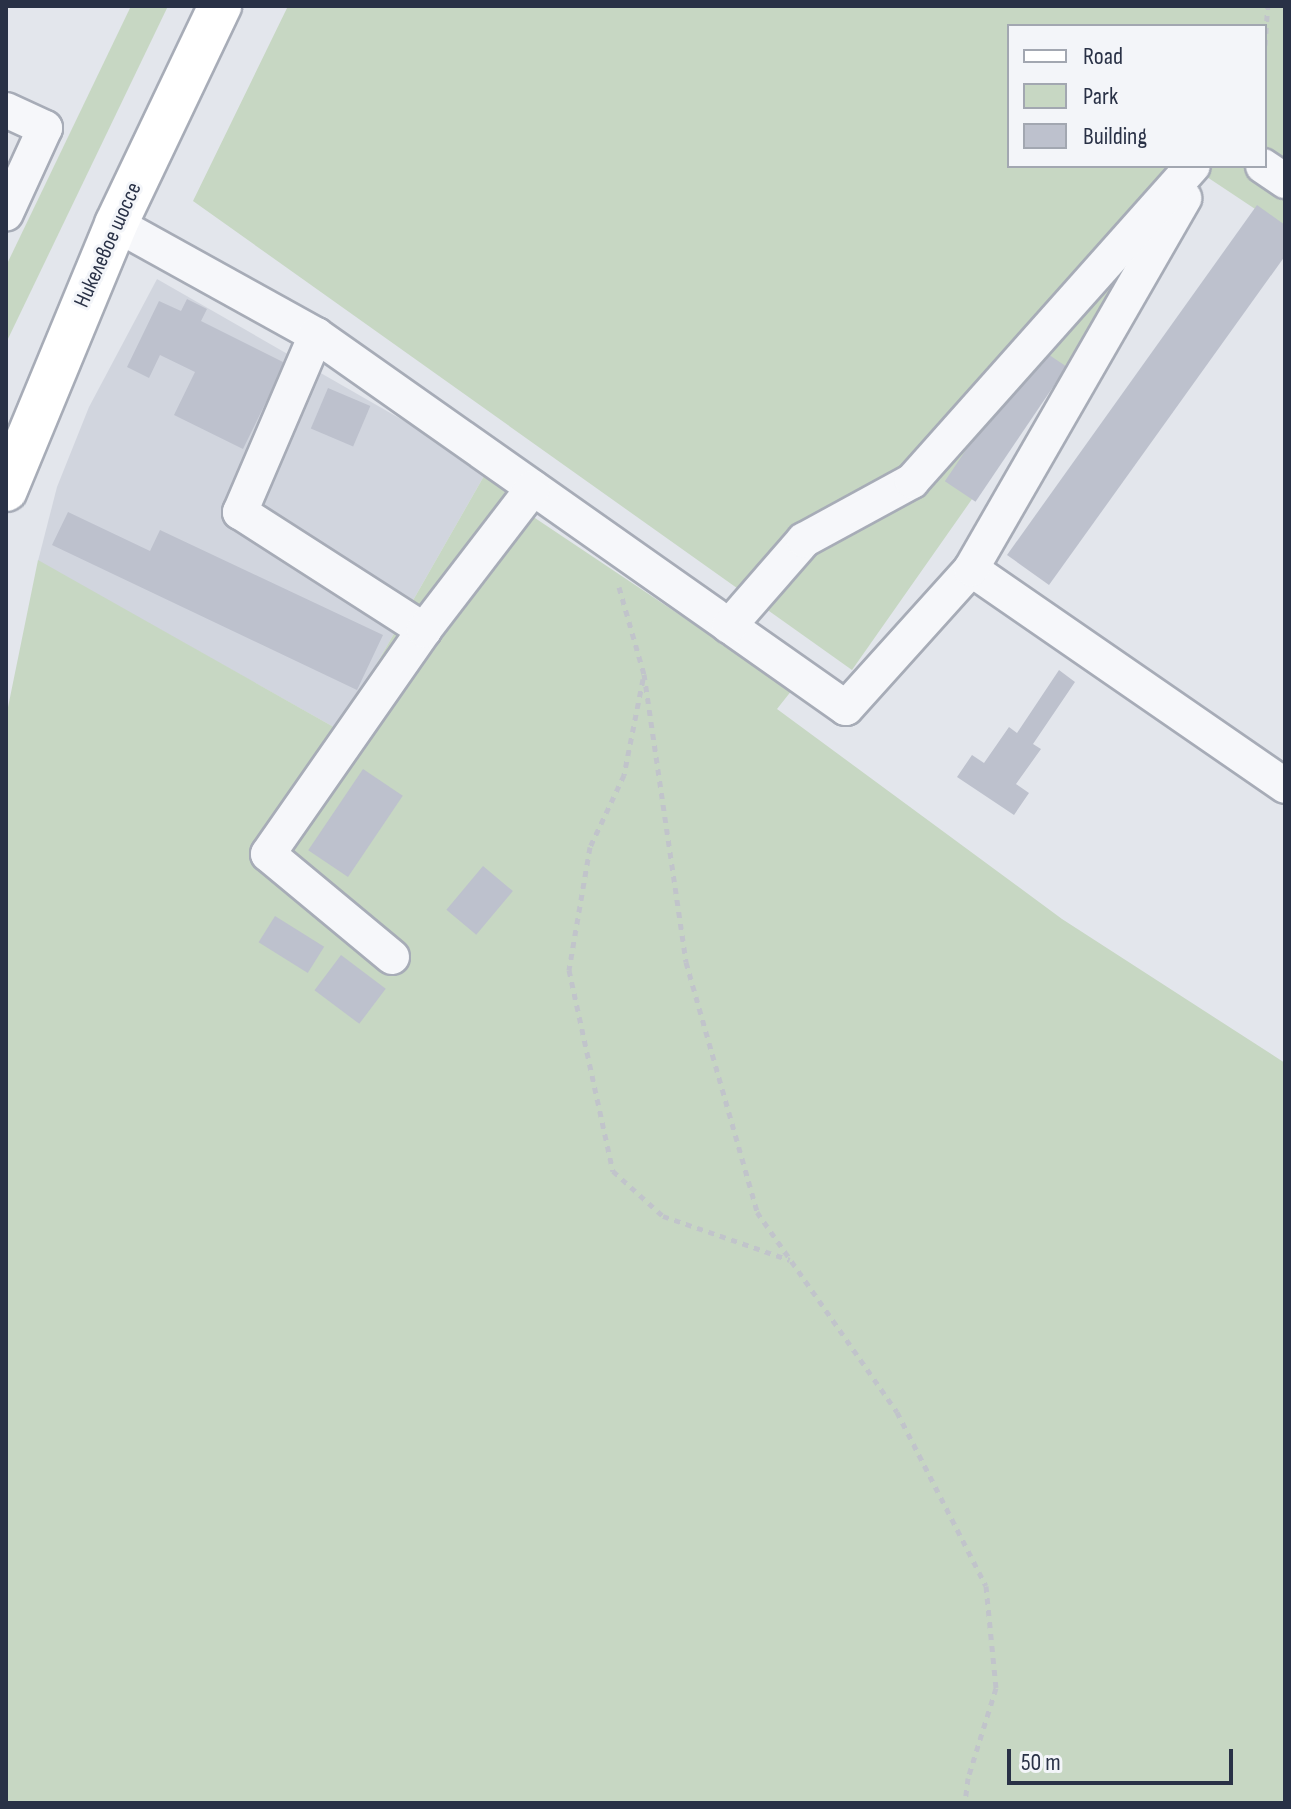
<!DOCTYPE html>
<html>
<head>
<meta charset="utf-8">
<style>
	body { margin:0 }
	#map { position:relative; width:1291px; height:1809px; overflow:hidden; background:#e3e6ec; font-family:"Sofia Sans Condensed",sans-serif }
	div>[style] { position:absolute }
	.built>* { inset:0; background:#d1d5de }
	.green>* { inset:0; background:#c7d7c3 }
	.building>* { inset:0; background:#bdc1cd; transform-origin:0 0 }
	.path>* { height:5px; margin-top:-2.5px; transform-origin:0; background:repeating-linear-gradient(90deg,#c1c4cb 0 6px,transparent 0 12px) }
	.roads { filter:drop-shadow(2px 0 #a7acb7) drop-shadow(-2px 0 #a7acb7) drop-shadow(0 2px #a7acb7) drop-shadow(0 -2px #a7acb7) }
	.minor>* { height:34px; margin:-17px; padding:0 17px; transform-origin:17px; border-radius:17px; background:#f6f7fa }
	.major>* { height:42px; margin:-21px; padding:0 21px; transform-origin:21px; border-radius:21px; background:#fff }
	span { translate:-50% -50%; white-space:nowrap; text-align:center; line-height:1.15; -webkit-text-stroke:6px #f3f5f9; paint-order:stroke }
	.street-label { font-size:22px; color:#293146 }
	.frame { position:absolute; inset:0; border:8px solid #293146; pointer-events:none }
	.legend { position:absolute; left:1007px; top:24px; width:260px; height:144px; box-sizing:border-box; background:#f3f5f9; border:2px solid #a2a7b1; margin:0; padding:10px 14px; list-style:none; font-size:24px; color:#293146 }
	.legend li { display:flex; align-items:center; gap:16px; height:40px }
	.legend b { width:40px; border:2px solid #a2a7b1 }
	.scale { position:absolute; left:1007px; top:1749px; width:226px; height:36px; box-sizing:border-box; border:4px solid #293146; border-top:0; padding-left:10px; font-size:24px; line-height:28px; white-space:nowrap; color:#293146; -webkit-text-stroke:6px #f3f5f9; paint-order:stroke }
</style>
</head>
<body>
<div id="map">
	<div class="built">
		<i style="clip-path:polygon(157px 279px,488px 469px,339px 730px,38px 561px,57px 487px,89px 407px)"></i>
	</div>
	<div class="green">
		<i style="clip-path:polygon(131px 6px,168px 6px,6px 343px,6px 266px)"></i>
		<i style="clip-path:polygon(evenodd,288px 6px,1285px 6px,1285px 229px,1201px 173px,852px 670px,193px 201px,288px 6px,1009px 26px,1265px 26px,1265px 166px,1009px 166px,1009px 26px)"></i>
		<i style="clip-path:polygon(488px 469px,526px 512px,792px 690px,777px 709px,1062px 919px,1285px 1063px,1285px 1803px,6px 1803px,6px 717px,38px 560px,339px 730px)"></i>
	</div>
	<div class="building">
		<i style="clip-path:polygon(1257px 205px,1285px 225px,1285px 256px,1049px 585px,1007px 555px)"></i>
		<i style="clip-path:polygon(187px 299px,207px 309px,201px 321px,285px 363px,243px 449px,174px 415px,195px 372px,160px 355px,149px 378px,127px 367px,159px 301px,181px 311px)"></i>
		<i style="left:1036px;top:346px;width:37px;height:163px;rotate:34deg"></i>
		<i style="left:328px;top:388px;width:46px;height:44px;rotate:23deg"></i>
		<i style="clip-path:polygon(68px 512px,150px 551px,160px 530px,383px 635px,357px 690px,52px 545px)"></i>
		<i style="clip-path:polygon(1059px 670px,1075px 682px,1033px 744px,1041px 749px,1016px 784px,1029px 793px,1014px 815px,957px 777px,972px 755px,984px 763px,1009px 727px,1017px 733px)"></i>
		<i style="left:363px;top:769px;width:48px;height:98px;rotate:34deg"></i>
		<i style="left:483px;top:866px;width:39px;height:57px;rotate:40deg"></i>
		<i style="left:275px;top:916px;width:58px;height:31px;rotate:32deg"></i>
		<i style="left:341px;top:955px;width:56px;height:44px;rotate:37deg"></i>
	</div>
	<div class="path">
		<i style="left:1265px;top:45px;width:39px;rotate:-86deg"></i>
		<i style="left:619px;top:587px;width:91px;rotate:74deg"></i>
		<i style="left:644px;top:674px;width:291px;rotate:81.7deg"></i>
		<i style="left:686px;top:962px;width:260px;rotate:74.1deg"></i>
		<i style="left:757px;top:1212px;width:244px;rotate:55deg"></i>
		<i style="left:897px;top:1412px;width:195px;rotate:62.9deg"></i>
		<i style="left:986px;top:1586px;width:102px;rotate:84.4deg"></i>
		<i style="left:996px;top:1688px;width:94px;rotate:107.3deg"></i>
		<i style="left:968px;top:1778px;width:25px;rotate:97deg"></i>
		<i style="left:643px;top:679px;width:98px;rotate:101.2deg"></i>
		<i style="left:624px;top:775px;width:80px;rotate:115.3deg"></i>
		<i style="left:590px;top:847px;width:125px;rotate:99.7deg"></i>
		<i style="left:569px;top:970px;width:206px;rotate:77.7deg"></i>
		<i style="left:613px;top:1171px;width:67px;rotate:42deg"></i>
		<i style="left:663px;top:1216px;width:134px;rotate:19.1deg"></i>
	</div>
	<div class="roads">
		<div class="minor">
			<i style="left:6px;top:110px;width:43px;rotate:24.8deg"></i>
			<i style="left:45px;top:128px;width:94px;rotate:114.6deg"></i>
			<i style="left:1263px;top:166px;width:27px;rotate:34deg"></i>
			<i style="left:116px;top:224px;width:229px;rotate:29deg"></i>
			<i style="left:316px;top:335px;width:648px;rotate:35.14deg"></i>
			<i style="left:846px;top:708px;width:187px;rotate:-48deg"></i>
			<i style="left:971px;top:569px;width:382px;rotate:34.6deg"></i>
			<i style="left:316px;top:335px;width:193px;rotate:113.2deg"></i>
			<i style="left:240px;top:512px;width:219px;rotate:32.7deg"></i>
			<i style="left:971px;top:569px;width:428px;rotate:-60.1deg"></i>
			<i style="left:729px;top:626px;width:114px;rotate:-48.9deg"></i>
			<i style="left:804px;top:540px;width:123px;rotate:-28.6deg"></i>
			<i style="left:912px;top:481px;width:422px;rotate:-48.3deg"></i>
			<i style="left:392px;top:957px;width:161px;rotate:-140.3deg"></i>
			<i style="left:268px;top:854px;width:273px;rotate:-55.1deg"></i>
			<i style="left:424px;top:630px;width:179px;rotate:-52.5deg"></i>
		</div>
		<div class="major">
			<i style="left:6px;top:490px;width:288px;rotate:-67.5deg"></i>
			<i style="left:116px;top:224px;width:242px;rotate:-64.5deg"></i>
		</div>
	</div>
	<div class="street-label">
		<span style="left:108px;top:245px;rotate:-66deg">Никелевое шоссе</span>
	</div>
	<div class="frame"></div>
	<ul class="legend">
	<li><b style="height:10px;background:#fff"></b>Road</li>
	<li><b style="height:22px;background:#c7d7c3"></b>Park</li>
	<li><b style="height:22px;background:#bdc1cd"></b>Building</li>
	</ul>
	<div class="scale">50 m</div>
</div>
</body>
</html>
